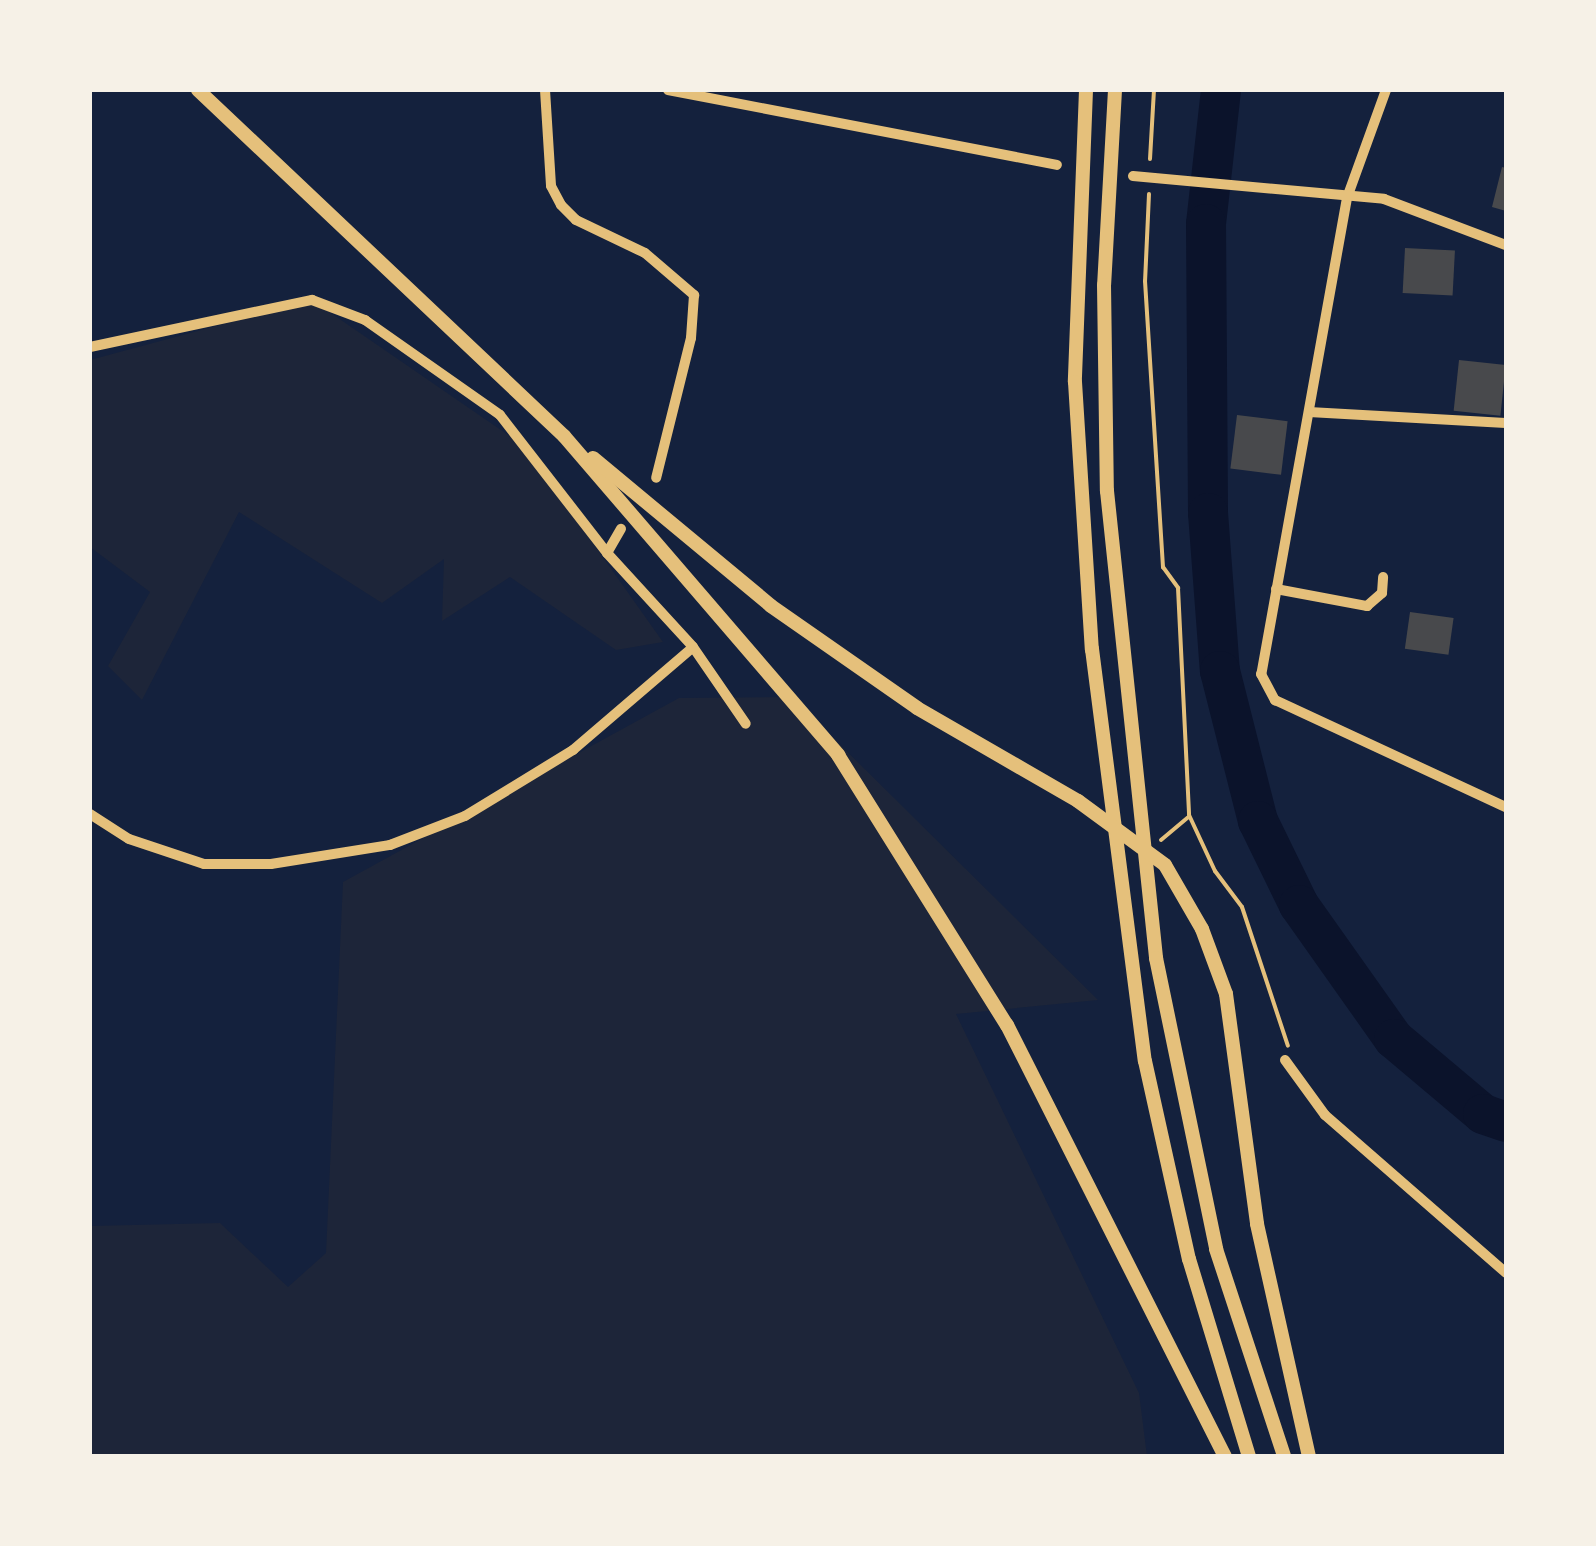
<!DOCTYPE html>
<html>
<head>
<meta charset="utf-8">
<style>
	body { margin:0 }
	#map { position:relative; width:1596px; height:1546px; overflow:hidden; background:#14213d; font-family:"Exo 2",sans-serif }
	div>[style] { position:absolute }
	.green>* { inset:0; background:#1d2539 }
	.river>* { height:40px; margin:-20px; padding:0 20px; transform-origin:20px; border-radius:20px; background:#0b132b }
	.building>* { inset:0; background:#48494c; transform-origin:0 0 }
	.path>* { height:4px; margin:-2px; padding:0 2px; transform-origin:2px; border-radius:2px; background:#e5c07b }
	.minor>* { height:10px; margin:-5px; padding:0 5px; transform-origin:5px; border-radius:5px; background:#e5c07b }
	.secondary>* { height:14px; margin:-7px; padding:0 7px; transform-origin:7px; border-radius:7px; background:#e5c07b }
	span { translate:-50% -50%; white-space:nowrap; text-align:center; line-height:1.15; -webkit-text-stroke:8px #f6f1e7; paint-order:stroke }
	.frame { position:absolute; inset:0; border:92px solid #f6f1e7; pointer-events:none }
</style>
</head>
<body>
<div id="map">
	<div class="green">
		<i style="clip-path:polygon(312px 300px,524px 446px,663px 642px,616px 650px,510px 577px,442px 621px,444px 559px,382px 603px,239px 512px,142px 700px,108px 666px,150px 592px,90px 547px,90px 360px)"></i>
		<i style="clip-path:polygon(792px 697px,1098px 1000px,956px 1014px,1139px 1393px,1147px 1456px,90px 1456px,90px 1226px,220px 1223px,288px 1287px,326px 1253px,343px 882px,679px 698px)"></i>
	</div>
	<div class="river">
		<i style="left:1221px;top:90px;width:135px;rotate:96.4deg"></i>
		<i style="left:1206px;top:224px;width:289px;rotate:89.6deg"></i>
		<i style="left:1208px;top:513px;width:158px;rotate:85.7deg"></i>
		<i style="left:1220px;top:671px;width:155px;rotate:75.8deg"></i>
		<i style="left:1258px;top:821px;width:93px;rotate:64deg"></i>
		<i style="left:1299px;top:905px;width:164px;rotate:54.7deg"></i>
		<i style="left:1394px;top:1039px;width:116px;rotate:40.1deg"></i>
		<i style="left:1483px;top:1114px;width:24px;rotate:19deg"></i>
	</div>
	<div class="building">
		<i style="clip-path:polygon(1502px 167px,1506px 168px,1506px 211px,1492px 207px)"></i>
		<i style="left:1405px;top:248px;width:50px;height:45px;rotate:3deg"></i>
		<i style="left:1459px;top:360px;width:47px;height:51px;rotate:6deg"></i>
		<i style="left:1237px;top:415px;width:51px;height:54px;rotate:7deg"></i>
		<i style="left:1410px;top:612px;width:44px;height:37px;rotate:8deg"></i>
	</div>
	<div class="path">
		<i style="left:1150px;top:159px;width:69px;rotate:-86.7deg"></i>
		<i style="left:1149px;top:194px;width:87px;rotate:92.6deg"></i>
		<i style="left:1145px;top:281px;width:287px;rotate:86.4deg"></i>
		<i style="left:1163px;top:567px;width:26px;rotate:54deg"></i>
		<i style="left:1178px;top:588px;width:227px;rotate:87.2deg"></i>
		<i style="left:1189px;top:815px;width:62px;rotate:65.1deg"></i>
		<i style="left:1215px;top:871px;width:45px;rotate:53.1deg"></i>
		<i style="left:1242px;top:907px;width:146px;rotate:71.7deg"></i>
		<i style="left:1161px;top:840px;width:35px;rotate:-40deg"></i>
	</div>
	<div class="minor">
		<i style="left:545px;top:90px;width:96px;rotate:86.4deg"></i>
		<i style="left:551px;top:186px;width:21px;rotate:62deg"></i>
		<i style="left:561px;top:205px;width:21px;rotate:45deg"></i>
		<i style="left:576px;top:220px;width:76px;rotate:25.6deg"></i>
		<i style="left:645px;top:253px;width:65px;rotate:40.6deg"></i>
		<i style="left:694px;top:295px;width:43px;rotate:94deg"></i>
		<i style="left:691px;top:338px;width:144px;rotate:104deg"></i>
		<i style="left:668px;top:90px;width:396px;rotate:10.9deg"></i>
		<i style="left:1386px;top:90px;width:115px;rotate:109.9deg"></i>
		<i style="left:1347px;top:198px;width:484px;rotate:100.2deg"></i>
		<i style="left:1261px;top:674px;width:30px;rotate:62deg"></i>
		<i style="left:1275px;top:700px;width:255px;rotate:24.9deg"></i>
		<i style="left:1133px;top:176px;width:252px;rotate:5.2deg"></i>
		<i style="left:1384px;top:199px;width:130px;rotate:20.7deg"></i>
		<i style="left:90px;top:347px;width:227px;rotate:-12deg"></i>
		<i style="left:312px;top:300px;width:57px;rotate:20.7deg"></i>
		<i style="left:365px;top:320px;width:165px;rotate:35.1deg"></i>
		<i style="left:500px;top:415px;width:175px;rotate:52.2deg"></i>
		<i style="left:607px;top:553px;width:127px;rotate:47.5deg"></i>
		<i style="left:693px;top:647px;width:93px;rotate:55.5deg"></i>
		<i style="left:1309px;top:412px;width:197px;rotate:3.2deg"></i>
		<i style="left:607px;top:553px;width:28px;rotate:-60deg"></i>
		<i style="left:1276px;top:589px;width:93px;rotate:10.6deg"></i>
		<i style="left:1367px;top:606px;width:20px;rotate:-41deg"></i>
		<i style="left:1382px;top:593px;width:16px;rotate:-86deg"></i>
		<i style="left:90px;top:814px;width:46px;rotate:32.7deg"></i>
		<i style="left:129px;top:839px;width:79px;rotate:18.4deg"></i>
		<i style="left:204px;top:864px;width:67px"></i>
		<i style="left:271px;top:864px;width:121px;rotate:-9.1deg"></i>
		<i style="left:390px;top:845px;width:80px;rotate:-21.1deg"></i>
		<i style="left:465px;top:816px;width:127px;rotate:-31.4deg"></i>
		<i style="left:573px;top:750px;width:158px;rotate:-40.6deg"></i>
		<i style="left:1285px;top:1060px;width:68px;rotate:54deg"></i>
		<i style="left:1325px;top:1115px;width:240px;rotate:41.1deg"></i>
	</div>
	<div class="secondary">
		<i style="left:198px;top:90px;width:504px;rotate:43.39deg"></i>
		<i style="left:564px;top:436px;width:421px;rotate:49.3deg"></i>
		<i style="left:838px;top:755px;width:319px;rotate:58deg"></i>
		<i style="left:1007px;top:1025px;width:483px;rotate:63.2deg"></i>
		<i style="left:1086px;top:90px;width:292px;rotate:92.2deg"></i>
		<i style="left:1075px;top:382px;width:268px;rotate:86.4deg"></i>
		<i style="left:1092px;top:649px;width:415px;rotate:82.7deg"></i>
		<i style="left:1145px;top:1061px;width:203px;rotate:77.5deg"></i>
		<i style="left:1189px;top:1259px;width:206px;rotate:73.1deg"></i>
		<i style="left:1115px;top:90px;width:195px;rotate:93.2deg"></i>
		<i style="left:1104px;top:285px;width:206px;rotate:89.2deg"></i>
		<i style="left:1107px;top:491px;width:470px;rotate:84deg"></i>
		<i style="left:1156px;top:958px;width:297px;rotate:78.3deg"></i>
		<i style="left:1216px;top:1249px;width:218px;rotate:71.8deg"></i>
		<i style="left:593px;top:458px;width:231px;rotate:39.7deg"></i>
		<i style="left:771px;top:606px;width:178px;rotate:34.9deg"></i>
		<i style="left:917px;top:708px;width:186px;rotate:30deg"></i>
		<i style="left:1078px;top:801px;width:108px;rotate:36.3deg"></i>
		<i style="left:1165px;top:865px;width:74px;rotate:60deg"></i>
		<i style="left:1202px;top:929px;width:69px;rotate:69.7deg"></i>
		<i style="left:1226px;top:994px;width:232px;rotate:82.3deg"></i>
		<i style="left:1257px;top:1224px;width:238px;rotate:77.4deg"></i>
	</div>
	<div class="frame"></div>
</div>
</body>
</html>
